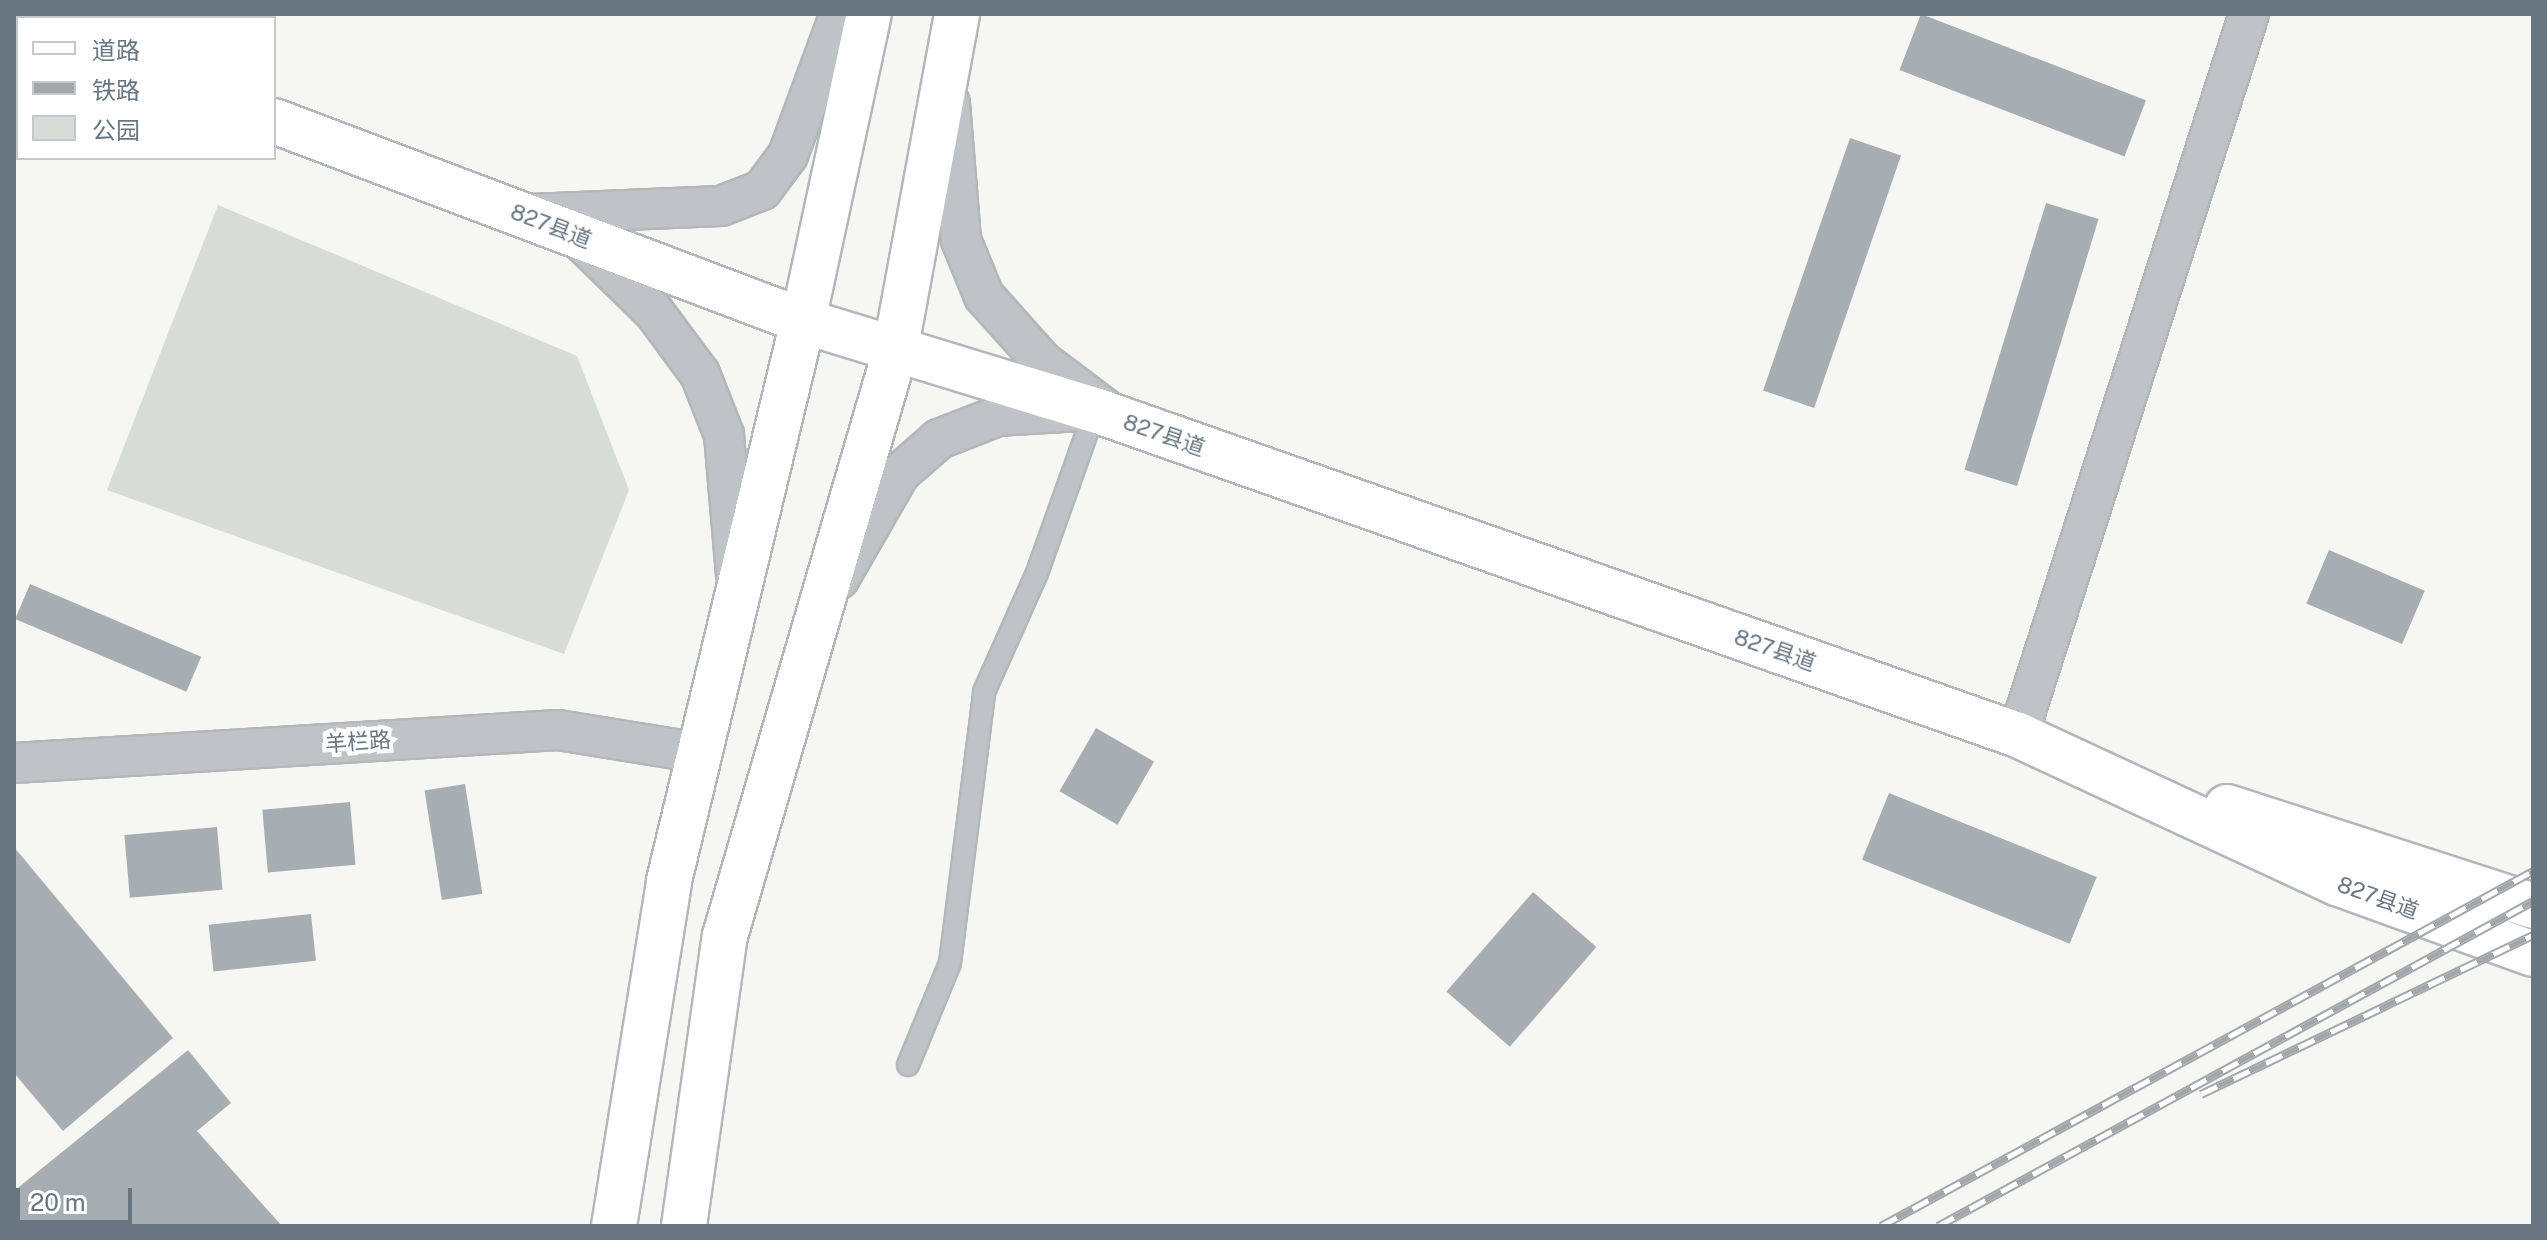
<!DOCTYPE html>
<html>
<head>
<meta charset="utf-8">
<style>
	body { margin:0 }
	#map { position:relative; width:2547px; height:1240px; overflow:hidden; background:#f6f6f3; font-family:"Public Sans","Noto Sans SC",sans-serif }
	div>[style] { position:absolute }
	.green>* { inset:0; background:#d7dcd4 }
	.building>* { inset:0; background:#a7aeb3; transform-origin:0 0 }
	.roads { filter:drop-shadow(2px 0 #b2b7ba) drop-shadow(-2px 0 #b2b7ba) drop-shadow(0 2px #b2b7ba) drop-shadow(0 -2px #b2b7ba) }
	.lane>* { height:20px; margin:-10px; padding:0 10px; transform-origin:10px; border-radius:10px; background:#bfc3c6 }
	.street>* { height:38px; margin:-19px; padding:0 19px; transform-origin:19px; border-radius:19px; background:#bfc3c6 }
	.secondary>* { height:44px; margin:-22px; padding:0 22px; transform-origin:22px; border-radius:22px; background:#fff }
	.rail>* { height:9px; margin-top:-4.5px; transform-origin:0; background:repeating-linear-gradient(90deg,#fff 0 18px,#a1a7ab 0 36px); box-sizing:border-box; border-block:2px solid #a1a7ab }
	span { translate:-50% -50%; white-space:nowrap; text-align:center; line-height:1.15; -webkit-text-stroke:8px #fff; paint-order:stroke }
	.street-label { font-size:22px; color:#677681 }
	.frame { position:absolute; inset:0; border:16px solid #677681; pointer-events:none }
	.legend { position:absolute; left:16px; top:16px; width:260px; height:144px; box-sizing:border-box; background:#fff; border:2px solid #c2c8cd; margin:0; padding:10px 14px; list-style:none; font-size:24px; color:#677681 }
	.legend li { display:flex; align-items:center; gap:16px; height:40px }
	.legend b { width:40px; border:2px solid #c2c8cd }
	.scale { position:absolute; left:16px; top:1188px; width:116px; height:36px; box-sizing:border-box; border:4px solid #677681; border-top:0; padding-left:10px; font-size:24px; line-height:28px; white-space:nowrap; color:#677681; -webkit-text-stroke:6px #fff; paint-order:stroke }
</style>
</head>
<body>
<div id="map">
	<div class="green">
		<i style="clip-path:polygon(218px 205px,577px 356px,629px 490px,564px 654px,107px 490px)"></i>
	</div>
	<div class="building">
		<i style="left:1921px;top:14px;width:241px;height:60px;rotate:21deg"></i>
		<i style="left:1850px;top:138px;width:54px;height:267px;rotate:19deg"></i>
		<i style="left:2046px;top:203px;width:55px;height:279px;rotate:17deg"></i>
		<i style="left:2329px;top:550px;width:104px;height:58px;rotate:23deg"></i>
		<i style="left:30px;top:584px;width:186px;height:38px;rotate:23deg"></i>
		<i style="left:1096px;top:728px;width:67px;height:73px;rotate:30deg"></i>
		<i style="left:465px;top:784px;width:111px;height:41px;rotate:81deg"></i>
		<i style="left:1889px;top:793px;width:224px;height:72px;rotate:22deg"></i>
		<i style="left:350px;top:802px;width:63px;height:88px;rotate:85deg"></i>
		<i style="left:217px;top:827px;width:63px;height:93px;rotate:85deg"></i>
		<i style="clip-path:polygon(14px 847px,173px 1038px,63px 1131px,14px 1073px)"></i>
		<i style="left:1533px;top:892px;width:84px;height:132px;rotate:41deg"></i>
		<i style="left:311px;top:914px;width:47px;height:103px;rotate:84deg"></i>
		<i style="clip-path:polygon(188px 1050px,231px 1103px,197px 1131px,282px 1226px,25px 1226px,14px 1212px,14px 1191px)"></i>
	</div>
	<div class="roads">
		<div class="lane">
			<i style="left:908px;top:1065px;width:110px;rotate:-67.6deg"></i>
			<i style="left:950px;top:963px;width:273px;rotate:-82.8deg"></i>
			<i style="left:984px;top:692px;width:130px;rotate:-66deg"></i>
			<i style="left:1037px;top:573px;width:173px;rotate:-70.4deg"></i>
		</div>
		<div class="street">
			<i style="left:950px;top:103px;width:137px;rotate:85.4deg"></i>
			<i style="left:961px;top:240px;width:61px;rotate:67.7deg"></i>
			<i style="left:984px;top:296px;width:89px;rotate:48.2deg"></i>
			<i style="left:1043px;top:362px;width:76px;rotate:37deg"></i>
			<i style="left:530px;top:214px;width:191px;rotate:-2.4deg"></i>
			<i style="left:721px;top:206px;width:44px;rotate:-21.3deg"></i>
			<i style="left:762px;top:190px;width:44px;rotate:-53.4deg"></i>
			<i style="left:788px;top:155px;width:150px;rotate:-69.8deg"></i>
			<i style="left:577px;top:237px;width:107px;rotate:44.2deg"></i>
			<i style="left:654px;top:312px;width:77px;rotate:53.4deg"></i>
			<i style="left:700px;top:374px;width:66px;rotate:68.5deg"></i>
			<i style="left:724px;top:435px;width:140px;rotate:85.1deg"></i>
			<i style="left:839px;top:579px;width:122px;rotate:-60.1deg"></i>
			<i style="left:900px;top:473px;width:52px;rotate:-41.1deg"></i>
			<i style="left:939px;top:439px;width:63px;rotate:-21.3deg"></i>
			<i style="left:998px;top:416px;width:85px;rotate:-3.4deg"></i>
			<i style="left:2018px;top:735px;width:757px;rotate:-72.24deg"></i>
			<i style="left:14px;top:763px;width:545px;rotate:-3.47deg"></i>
			<i style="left:558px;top:730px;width:144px;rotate:9.2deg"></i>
		</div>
		<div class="secondary">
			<i style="left:40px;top:14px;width:8px;rotate:30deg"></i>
			<i style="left:274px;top:121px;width:566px;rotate:20.71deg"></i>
			<i style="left:803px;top:321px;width:305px;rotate:17deg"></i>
			<i style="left:1095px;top:410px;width:979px;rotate:19.4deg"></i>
			<i style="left:2018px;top:735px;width:352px;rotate:24.9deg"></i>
			<i style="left:2337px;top:883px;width:208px;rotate:19.9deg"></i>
			<i style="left:2227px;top:807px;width:322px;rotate:17.9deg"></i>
			<i style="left:614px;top:1226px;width:349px;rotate:-80.9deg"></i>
			<i style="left:669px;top:881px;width:576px;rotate:-76.54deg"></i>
			<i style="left:803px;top:321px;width:314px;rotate:-77.9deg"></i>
			<i style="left:684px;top:1226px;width:293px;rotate:-82deg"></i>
			<i style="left:725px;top:936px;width:608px;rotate:-73.77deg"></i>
			<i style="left:895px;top:352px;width:344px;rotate:-79.6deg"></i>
		</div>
	</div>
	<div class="rail">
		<i style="left:2201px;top:1094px;width:368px;rotate:-25.6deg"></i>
		<i style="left:1881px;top:1226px;width:742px;rotate:-28.57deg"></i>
		<i style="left:1938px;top:1226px;width:678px;rotate:-28.64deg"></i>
	</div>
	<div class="street-label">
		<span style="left:551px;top:226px;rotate:21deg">827县道</span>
		<span style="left:1164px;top:435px;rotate:19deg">827县道</span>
		<span style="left:1775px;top:650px;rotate:19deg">827县道</span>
		<span style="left:358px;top:742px;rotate:-4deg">羊栏路</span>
		<span style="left:2378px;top:898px;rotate:20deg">827县道</span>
	</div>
	<div class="frame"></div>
	<ul class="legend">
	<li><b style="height:10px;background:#fff"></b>道路</li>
	<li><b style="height:10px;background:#a1a7ab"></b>铁路</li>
	<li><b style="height:22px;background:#d7dcd4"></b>公园</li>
	</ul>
	<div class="scale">20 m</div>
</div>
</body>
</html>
